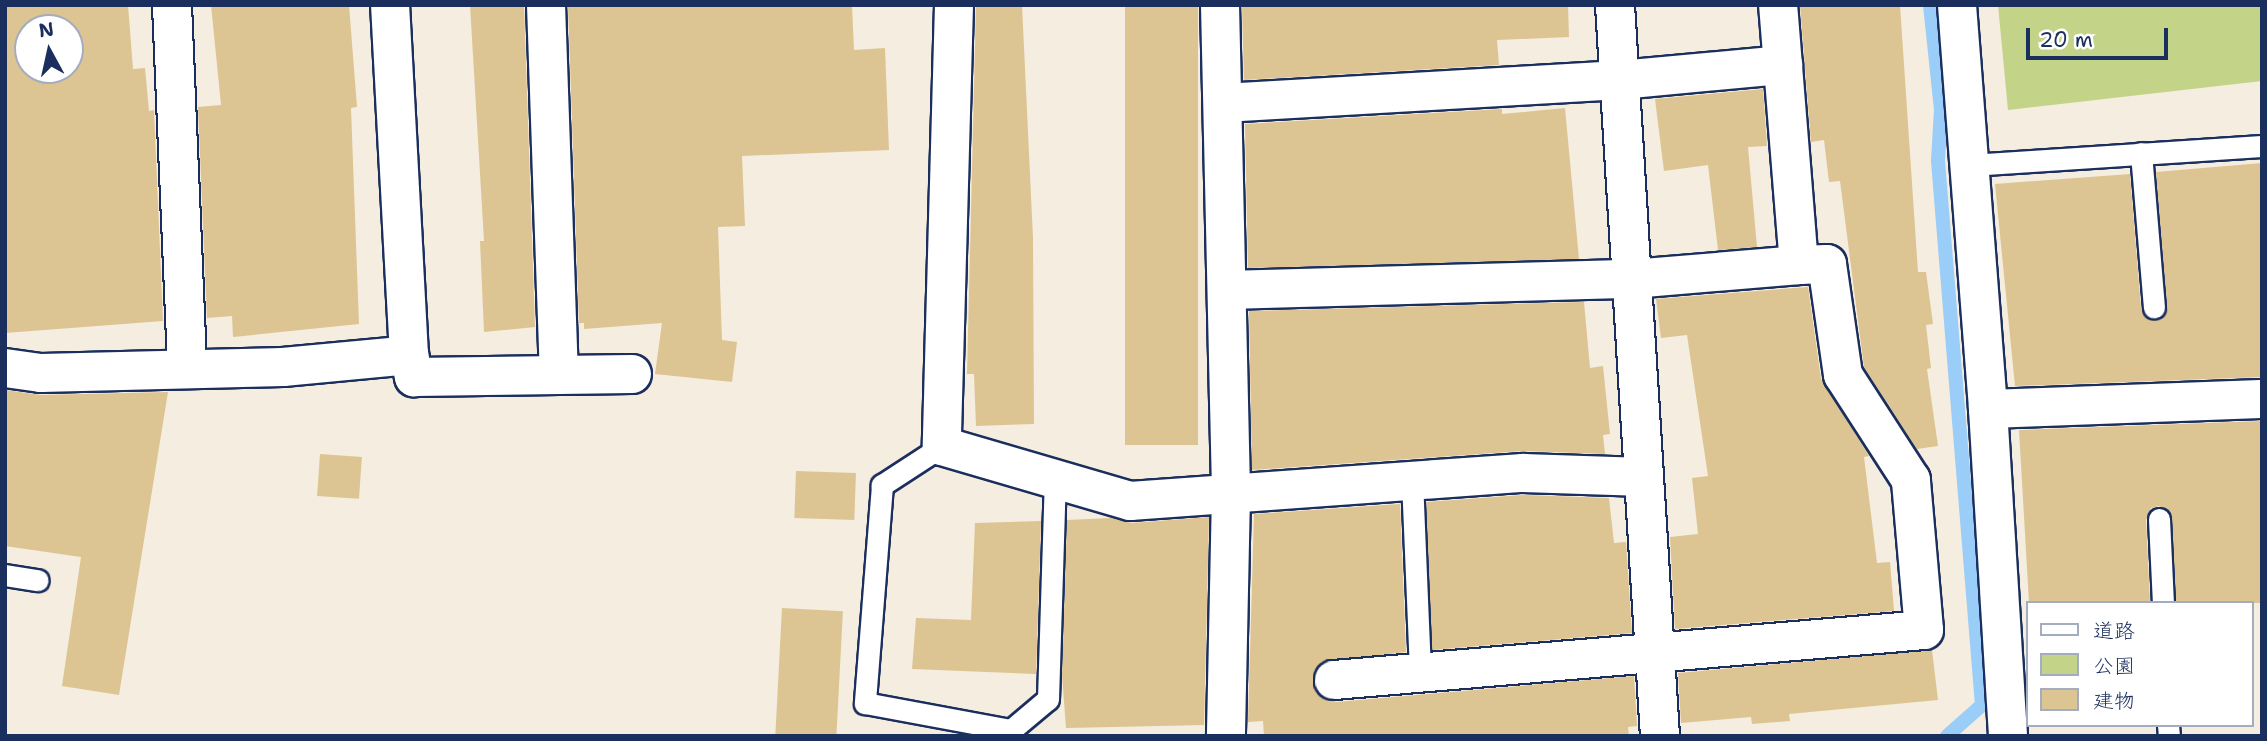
<!DOCTYPE html>
<html>
<head>
<meta charset="utf-8">
<style>
	body { margin:0 }
	#map { position:relative; width:2267px; height:741px; overflow:hidden; background:#f5eddf; font-family:"Shantell Sans","Klee One",sans-serif }
	div>[style] { position:absolute }
	.green>* { inset:0; background:#c3d488 }
	.stream>* { height:14px; margin:-7px; padding:0 7px; transform-origin:7px; border-radius:7px; background:#9acdf7 }
	.building>* { inset:0; background:#ddc493; transform-origin:0 0 }
	.roads { filter:drop-shadow(2px 0 #1b2f5e) drop-shadow(-2px 0 #1b2f5e) drop-shadow(0 2px #1b2f5e) drop-shadow(0 -2px #1b2f5e) }
	.service>* { height:21px; margin:-10.5px; padding:0 10.5px; transform-origin:10.5px; border-radius:10.5px; background:#fff }
	.minor>* { height:38px; margin:-19px; padding:0 19px; transform-origin:19px; border-radius:19px; background:#fff }
	span { translate:-50% -50%; white-space:nowrap; text-align:center; line-height:1.15; -webkit-text-stroke:6px #fff; paint-order:stroke }
	.frame { position:absolute; inset:0; border:7px solid #1b2f5e; pointer-events:none }
	.legend { position:absolute; left:2026px; top:601px; width:228px; height:126px; box-sizing:border-box; background:#fff; border:2px solid #a4acbf; margin:0; padding:9px 12px; list-style:none; font-size:21px; color:#1b2f5e }
	.legend li { display:flex; align-items:center; gap:14px; height:35px }
	.legend b { width:35px; border:2px solid #a4acbf }
	.north { position:absolute; left:14px; top:14px; width:70px; height:70px; box-sizing:border-box; background:#fff; border:2px solid #a4acbf; border-radius:50%; rotate:352deg; font-size:19px; font-weight:700; line-height:28px; text-align:center; color:#1b2f5e }
	.north::after { content:''; display:block; margin:auto; width:24px; height:32px; background:#1b2f5e; clip-path:polygon(50% 0,100% 100%,50% 72%,0 100%) }
	.scale { position:absolute; left:2026px; top:28px; width:142px; height:32px; box-sizing:border-box; border:4px solid #1b2f5e; border-top:0; padding-left:9px; font-size:21px; line-height:24px; white-space:nowrap; color:#1b2f5e; -webkit-text-stroke:5px #fff; paint-order:stroke }
</style>
</head>
<body>
<div id="map">
	<div class="green">
		<i style="clip-path:polygon(1998px 5px,2262px 5px,2262px 81px,2008px 110px)"></i>
	</div>
	<div class="stream">
		<i style="left:1930px;top:5px;width:106px;rotate:84deg"></i>
		<i style="left:1941px;top:110px;width:51px;rotate:93.4deg"></i>
		<i style="left:1938px;top:161px;width:546px;rotate:85.38deg"></i>
		<i style="left:1982px;top:705px;width:47px;rotate:138.5deg"></i>
	</div>
	<div class="building">
		<i style="clip-path:polygon(evenodd,5px 5px,128px 5px,133px 69px,145px 68px,149px 111px,154px 110px,163px 321px,5px 333px,5px 5px,28px 28px,70px 28px,70px 70px,28px 70px,28px 28px)"></i>
		<i style="clip-path:polygon(211px 5px,349px 5px,357px 107px,351px 108px,359px 324px,233px 337px,232px 316px,207px 318px,198px 107px,221px 105px)"></i>
		<i style="clip-path:polygon(470px 5px,524px 5px,535px 327px,484px 332px,480px 241px,484px 241px)"></i>
		<i style="clip-path:polygon(568px 5px,852px 5px,854px 50px,885px 48px,889px 150px,742px 156px,745px 226px,718px 227px,722px 340px,737px 342px,732px 382px,655px 374px,662px 323px,584px 329px,584px 323px,579px 323px)"></i>
		<i style="clip-path:polygon(976px 5px,1022px 5px,1033px 238px,1034px 424px,976px 426px,974px 374px,967px 374px)"></i>
		<i style="left:1125px;top:5px;width:73px;height:440px"></i>
		<i style="clip-path:polygon(1242px 5px,1568px 5px,1569px 37px,1497px 40px,1499px 65px,1244px 80px)"></i>
		<i style="clip-path:polygon(1800px 5px,1900px 5px,1918px 272px,1926px 272px,1933px 324px,1926px 325px,1931px 368px,1927px 369px,1938px 446px,1917px 449px,1864px 367px,1840px 181px,1829px 182px,1824px 140px,1811px 142px)"></i>
		<i style="clip-path:polygon(1763px 89px,1767px 146px,1748px 147px,1757px 247px,1718px 250px,1708px 165px,1664px 171px,1655px 99px)"></i>
		<i style="clip-path:polygon(1565px 108px,1579px 259px,1248px 268px,1245px 124px,1502px 109px,1502px 114px)"></i>
		<i style="clip-path:polygon(2262px 163px,2262px 377px,2015px 386px,1995px 184px,2130px 174px,2141px 308px,2148px 318px,2156px 320px,2167px 306px,2156px 172px)"></i>
		<i style="clip-path:polygon(1808px 287px,1821px 379px,1869px 456px,1864px 457px,1877px 563px,1890px 562px,1894px 611px,1675px 629px,1670px 537px,1698px 534px,1692px 478px,1708px 476px,1687px 335px,1661px 338px,1656px 299px)"></i>
		<i style="clip-path:polygon(1584px 302px,1590px 368px,1603px 366px,1610px 434px,1603px 435px,1605px 454px,1522px 451px,1252px 470px,1249px 311px)"></i>
		<i style="clip-path:polygon(5px 390px,41px 395px,168px 392px,119px 695px,62px 686px,81px 557px,5px 546px)"></i>
		<i style="clip-path:polygon(2262px 421px,2262px 603px,2176px 603px,2172px 518px,2159px 506px,2151px 508px,2146px 520px,2150px 603px,2029px 603px,2019px 430px)"></i>
		<i style="left:320px;top:454px;width:42px;height:42px;rotate:4deg"></i>
		<i style="left:796px;top:471px;width:60px;height:47px;rotate:2deg"></i>
		<i style="clip-path:polygon(1523px 495px,1609px 498px,1614px 543px,1626px 542px,1632px 633px,1432px 650px,1426px 502px)"></i>
		<i style="clip-path:polygon(1400px 504px,1406px 652px,1322px 662px,1314px 671px,1317px 693px,1336px 702px,1634px 676px,1637px 726px,1628px 727px,1629px 736px,1264px 736px,1263px 721px,1248px 722px,1254px 514px)"></i>
		<i style="clip-path:polygon(1209px 517px,1204px 725px,1066px 728px,1062px 674px,1067px 520px,1111px 518px,1132px 523px)"></i>
		<i style="clip-path:polygon(1041px 521px,1036px 674px,912px 669px,916px 618px,971px 620px,975px 523px)"></i>
		<i style="left:782px;top:608px;width:61px;height:128px;rotate:3deg"></i>
		<i style="clip-path:polygon(1932px 650px,1938px 700px,1789px 714px,1790px 721px,1752px 724px,1751px 717px,1681px 723px,1678px 673px)"></i>
	</div>
	<div class="roads">
		<div class="service">
			<i style="left:2141px;top:153px;width:155px;rotate:85.2deg"></i>
			<i style="left:1969px;top:165px;width:294px;rotate:-3.7deg"></i>
			<i style="left:942px;top:446px;width:72px;rotate:147deg"></i>
			<i style="left:882px;top:485px;width:219px;rotate:94.5deg"></i>
			<i style="left:865px;top:703px;width:148px;rotate:10.5deg"></i>
			<i style="left:1011px;top:730px;width:48px;rotate:-40deg"></i>
			<i style="left:1048px;top:699px;width:220px;rotate:-88.2deg"></i>
			<i style="left:1412px;top:480px;width:192px;rotate:87.6deg"></i>
			<i style="left:2159px;top:519px;width:84px;rotate:87.3deg"></i>
			<i style="left:5px;top:575px;width:33px;rotate:9deg"></i>
			<i style="left:2168px;top:725px;width:11px;rotate:85deg"></i>
		</div>
		<div class="minor">
			<i style="left:172px;top:5px;width:364px;rotate:87.6deg"></i>
			<i style="left:546px;top:5px;width:370px;rotate:88deg"></i>
			<i style="left:954px;top:5px;width:441px;rotate:91.6deg"></i>
			<i style="left:942px;top:446px;width:196px;rotate:16.3deg"></i>
			<i style="left:1130px;top:501px;width:394px;rotate:-4.1deg"></i>
			<i style="left:1523px;top:473px;width:121px;rotate:1.9deg"></i>
			<i style="left:1220px;top:5px;width:489px;rotate:88.7deg"></i>
			<i style="left:1231px;top:494px;width:242px;rotate:91.2deg"></i>
			<i style="left:1615px;top:5px;width:732px;rotate:86.48deg"></i>
			<i style="left:1957px;top:5px;width:405px;rotate:85.6deg"></i>
			<i style="left:1988px;top:409px;width:328px;rotate:86.5deg"></i>
			<i style="left:1223px;top:103px;width:398px;rotate:-3.3deg"></i>
			<i style="left:1620px;top:80px;width:164px;rotate:-5.3deg"></i>
			<i style="left:1227px;top:290px;width:405px;rotate:-1.6deg"></i>
			<i style="left:1632px;top:279px;width:168px;rotate:-4.8deg"></i>
			<i style="left:1799px;top:265px;width:261px;rotate:-94.6deg"></i>
			<i style="left:409px;top:355px;width:23px;rotate:77deg"></i>
			<i style="left:414px;top:377px;width:218px;rotate:-0.8deg"></i>
			<i style="left:5px;top:368px;width:36px;rotate:8deg"></i>
			<i style="left:41px;top:373px;width:242px;rotate:-1.4deg"></i>
			<i style="left:283px;top:367px;width:127px;rotate:-5.4deg"></i>
			<i style="left:409px;top:355px;width:351px;rotate:-93.1deg"></i>
			<i style="left:1988px;top:409px;width:274px;rotate:-2.1deg"></i>
			<i style="left:1334px;top:680px;width:592px;rotate:-4.84deg"></i>
			<i style="left:1924px;top:630px;width:151px;rotate:-95deg"></i>
			<i style="left:1911px;top:480px;width:125px;rotate:-122.9deg"></i>
			<i style="left:1843px;top:375px;width:112px;rotate:-98.2deg"></i>
			<i style="left:1827px;top:264px;width:28px;rotate:178deg"></i>
		</div>
	</div>
	<div class="frame"></div>
	<ul class="legend">
	<li><b style="height:9px;background:#fff"></b>道路</li>
	<li><b style="height:19px;background:#c3d488"></b>公園</li>
	<li><b style="height:19px;background:#ddc493"></b>建物</li>
	</ul>
	<div class="north">N</div>
	<div class="scale">20 m</div>
</div>
</body>
</html>
